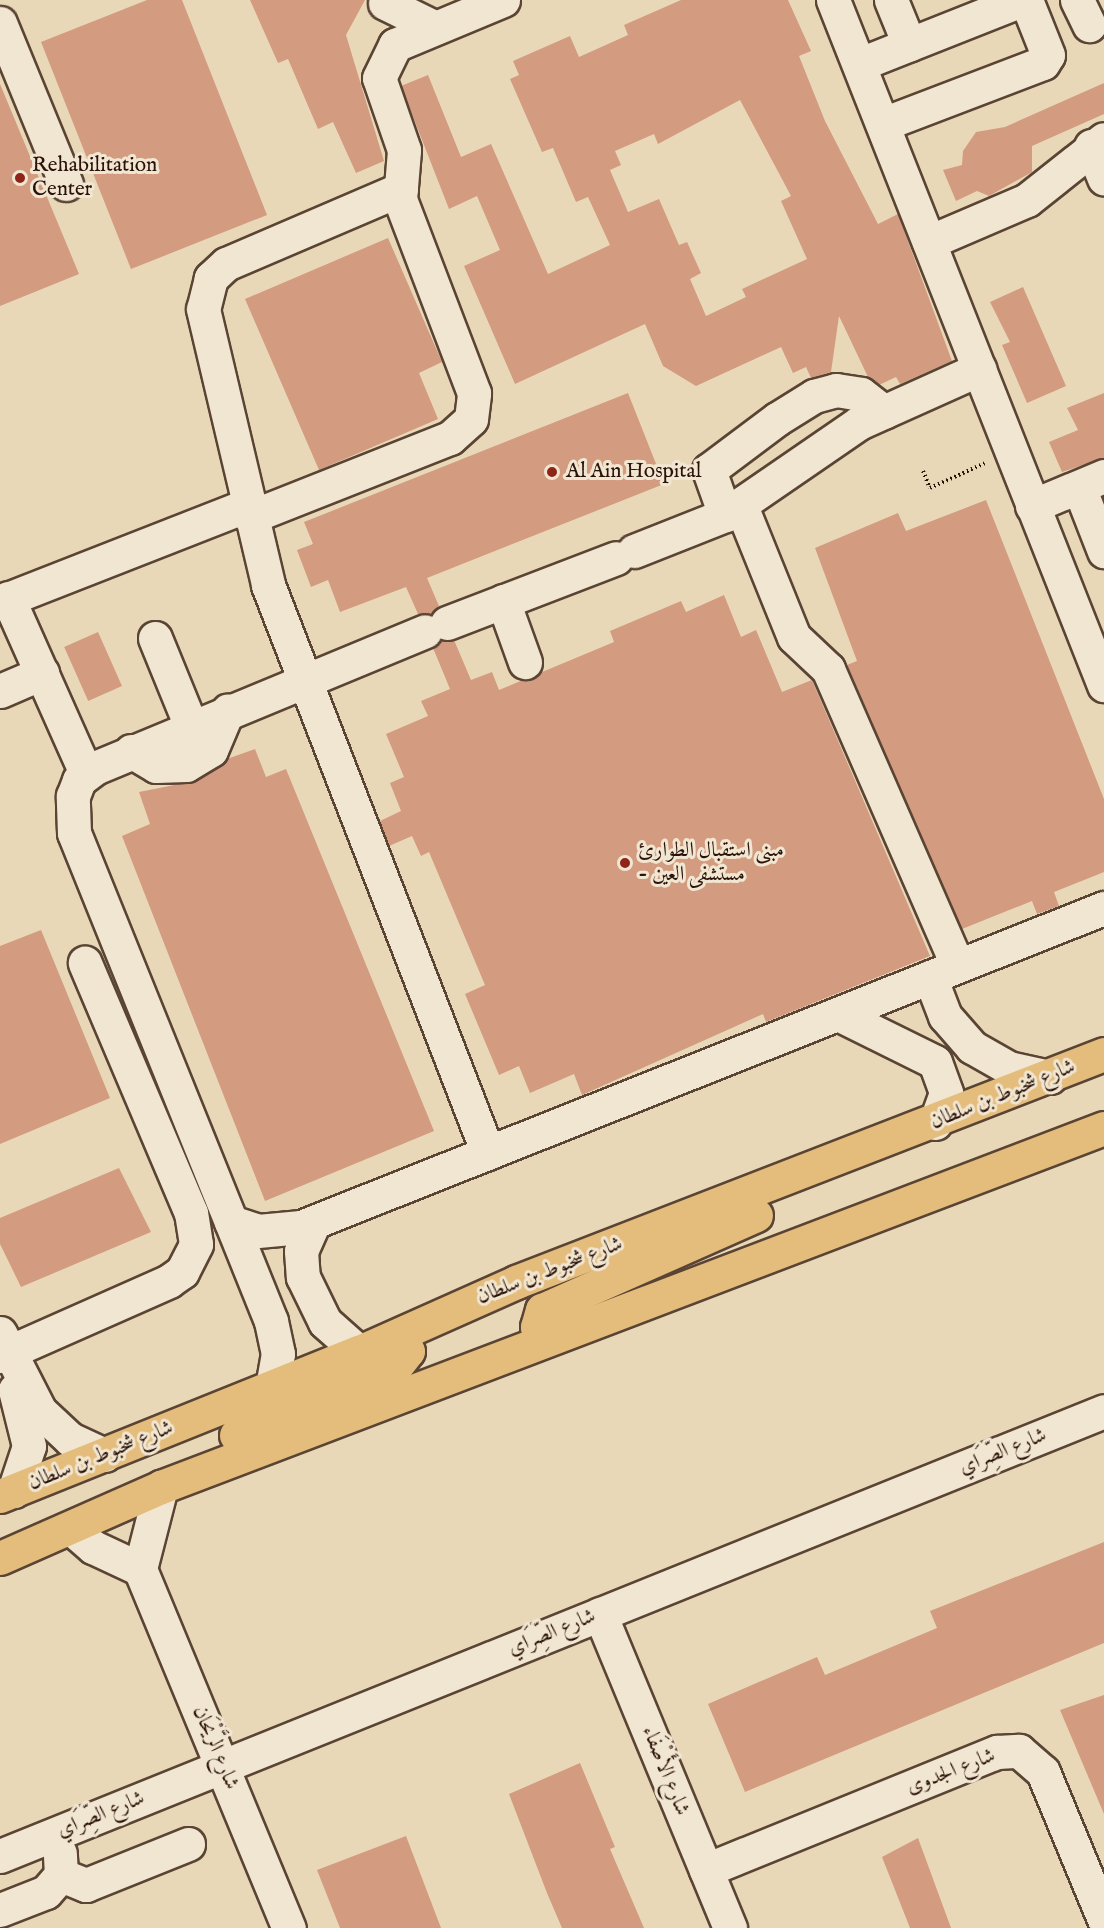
<!DOCTYPE html>
<html>
<head>
<meta charset="utf-8">
<style>
	body { margin:0 }
	#map { position:relative; width:1104px; height:1928px; overflow:hidden; background:#e9d8b8; font-family:"IM FELL English",Amiri,serif }
	div>[style] { position:absolute }
	.building>* { inset:0; background:#d39b7f; transform-origin:0 0 }
	.path>* { height:4px; margin-top:-2px; transform-origin:0; background:repeating-linear-gradient(90deg,#2a1208 0 1.5px,transparent 0 4.5px) }
	.roads { filter:drop-shadow(2px 0 #5a4434) drop-shadow(-2px 0 #5a4434) drop-shadow(0 2px #5a4434) drop-shadow(0 -2px #5a4434) }
	.minor>* { height:33px; margin:-16.5px; padding:0 16.5px; transform-origin:16.5px; border-radius:16.5px; background:#f1e6d1 }
	.major>* { height:33px; margin:-16.5px; padding:0 16.5px; transform-origin:16.5px; border-radius:16.5px; background:#e4bc7c }
	.dots>* { width:16px; height:16px; translate:-50% -50%; box-sizing:border-box; border:3px solid #f1e6d1; border-radius:50% }
	span { translate:-50% -50%; white-space:nowrap; text-align:center; line-height:1.15; -webkit-text-stroke:6px #f1e6d1; paint-order:stroke }
	.poi-label { font-size:21px; color:#2a1208 }
	.left { translate:0 -50%; text-align:left }
	.street-label { font-size:21px; color:#2a1208 }
</style>
</head>
<body>
<div id="map">
	<div class="building">
		<i style="clip-path:polygon(147px 0,182px 0,267px 215px,131px 269px,41px 42px)"></i>
		<i style="clip-path:polygon(250px 0,365px 0,346px 35px,384px 161px,356px 173px,333px 122px,318px 129px,288px 59px,278px 63px)"></i>
		<i style="clip-path:polygon(evenodd,681px 0,788px 0,811px 51px,799px 56px,825px 121px,878px 224px,898px 214px,952px 361px,900px 384px,896px 377px,879px 385px,868px 377px,839px 316px,831px 372px,811px 378px,806px 367px,793px 373px,781px 347px,696px 386px,663px 366px,645px 324px,515px 384px,464px 266px,500px 250px,477px 196px,449px 209px,401px 86px,428px 75px,461px 157px,491px 144px,548px 274px,610px 245px,588px 197px,576px 202px,553px 148px,542px 152px,510px 79px,519px 75px,513px 61px,570px 36px,579px 57px,628px 35px,624px 25px,681px 0,740px 100px,791px 196px,781px 201px,807px 259px,742px 289px,746px 297px,706px 316px,690px 279px,701px 273px,687px 242px,679px 245px,659px 199px,628px 212px,610px 170px,621px 165px,615px 151px,654px 134px,658px 144px,740px 100px)"></i>
		<i style="clip-path:polygon(1104px 83px,1104px 114px,1032px 146px,1032px 172px,989px 196px,977px 191px,956px 201px,943px 170px,962px 165px,963px 151px,976px 132px,1005px 127px)"></i>
		<i style="clip-path:polygon(0 84px,79px 274px,0 306px)"></i>
		<i style="clip-path:polygon(388px 238px,442px 362px,419px 373px,438px 419px,319px 470px,245px 299px)"></i>
		<i style="clip-path:polygon(1023px 287px,1066px 386px,1027px 403px,1002px 345px,1010px 342px,990px 302px)"></i>
		<i style="clip-path:polygon(628px 393px,664px 484px,427px 578px,439px 606px,431px 614px,418px 614px,406px 587px,340px 612px,328px 580px,311px 587px,297px 550px,313px 544px,304px 522px)"></i>
		<i style="clip-path:polygon(1104px 393px,1104px 458px,1062px 472px,1049px 442px,1078px 430px,1067px 408px)"></i>
		<i style="clip-path:polygon(986px 500px,1104px 799px,1104px 872px,1054px 892px,1059px 906px,1037px 914px,1032px 901px,962px 929px,847px 665px,857px 661px,815px 548px,898px 513px,906px 531px)"></i>
		<i style="clip-path:polygon(724px 595px,741px 637px,756px 630px,782px 692px,812px 680px,930px 956px,766px 1022px,763px 1014px,582px 1095px,574px 1074px,530px 1093px,519px 1066px,499px 1075px,465px 994px,485px 985px,429px 852px,421px 856px,412px 836px,389px 846px,380px 821px,401px 811px,390px 783px,404px 777px,386px 734px,428px 716px,421px 701px,450px 689px,433px 648px,441px 640px,454px 640px,471px 680px,492px 672px,499px 690px,614px 642px,610px 631px,681px 601px,686px 612px)"></i>
		<i style="left:98px;top:632px;width:59px;height:37px;rotate:66deg"></i>
		<i style="clip-path:polygon(255px 749px,266px 777px,286px 769px,434px 1131px,265px 1201px,122px 836px,150px 824px,139px 792px,195px 781px,227px 759px)"></i>
		<i style="clip-path:polygon(41px 930px,110px 1098px,0 1144px,0 946px)"></i>
		<i style="clip-path:polygon(119px 1168px,151px 1232px,21px 1287px,0 1244px,0 1218px)"></i>
		<i style="clip-path:polygon(1104px 1542px,1104px 1643px,745px 1792px,708px 1704px,817px 1657px,825px 1675px,937px 1628px,930px 1611px)"></i>
		<i style="clip-path:polygon(1104px 1695px,1104px 1814px,1060px 1710px)"></i>
		<i style="clip-path:polygon(580px 1763px,615px 1847px,610px 1849px,644px 1928px,562px 1928px,547px 1893px,509px 1794px)"></i>
		<i style="clip-path:polygon(406px 1836px,441px 1928px,340px 1928px,317px 1870px)"></i>
		<i style="clip-path:polygon(918px 1838px,951px 1928px,910px 1928px,882px 1857px)"></i>
	</div>
	<div class="path">
		<i style="left:923px;top:471px;width:18px;rotate:68deg"></i>
		<i style="left:930px;top:488px;width:60px;rotate:-24.4deg"></i>
	</div>
	<div class="roads">
		<div class="minor">
			<i style="left:833px;top:0;width:737px;rotate:68.42deg"></i>
			<i style="left:891px;top:0;width:48px;rotate:67.8deg"></i>
			<i style="left:1077px;top:0;width:28px;rotate:64deg"></i>
			<i style="left:385px;top:3px;width:55px;rotate:26.1deg"></i>
			<i style="left:0;top:23px;width:174px;rotate:67.7deg"></i>
			<i style="left:860px;top:64px;width:174px;rotate:-21.6deg"></i>
			<i style="left:883px;top:124px;width:171px;rotate:-20.9deg"></i>
			<i style="left:1043px;top:63px;width:9px;rotate:-58deg"></i>
			<i style="left:1048px;top:55px;width:59px;rotate:-111.8deg"></i>
			<i style="left:1091px;top:146px;width:35px;rotate:68deg"></i>
			<i style="left:401px;top:189px;width:190px;rotate:156.8deg"></i>
			<i style="left:226px;top:264px;width:21px;rotate:137deg"></i>
			<i style="left:211px;top:278px;width:32px;rotate:104deg"></i>
			<i style="left:203px;top:309px;width:284px;rotate:76.7deg"></i>
			<i style="left:268px;top:585px;width:609px;rotate:68.83deg"></i>
			<i style="left:929px;top:242px;width:107px;rotate:-23.2deg"></i>
			<i style="left:1027px;top:200px;width:98px;rotate:-38.4deg"></i>
			<i style="left:1079px;top:487px;width:69px;rotate:68.7deg"></i>
			<i style="left:741px;top:506px;width:141px;rotate:68deg"></i>
			<i style="left:794px;top:637px;width:47px;rotate:43.3deg"></i>
			<i style="left:828px;top:669px;width:324px;rotate:66.4deg"></i>
			<i style="left:1032px;top:506px;width:78px;rotate:-22.6deg"></i>
			<i style="left:725px;top:515px;width:48px;rotate:-109.6deg"></i>
			<i style="left:709px;top:470px;width:85px;rotate:-36.9deg"></i>
			<i style="left:777px;top:419px;width:44px;rotate:-31.9deg"></i>
			<i style="left:814px;top:396px;width:23px;rotate:-15deg"></i>
			<i style="left:836px;top:390px;width:25px;rotate:9deg"></i>
			<i style="left:861px;top:394px;width:29px;rotate:38deg"></i>
			<i style="left:250px;top:517px;width:215px;rotate:-21.6deg"></i>
			<i style="left:450px;top:438px;width:28px;rotate:-42deg"></i>
			<i style="left:471px;top:419px;width:26px;rotate:-83deg"></i>
			<i style="left:474px;top:393px;width:208px;rotate:-110.9deg"></i>
			<i style="left:400px;top:199px;width:49px;rotate:-85.3deg"></i>
			<i style="left:404px;top:150px;width:76px;rotate:-109.1deg"></i>
			<i style="left:379px;top:78px;width:37px;rotate:-64deg"></i>
			<i style="left:395px;top:45px;width:117px;rotate:-22.6deg"></i>
			<i style="left:634px;top:551px;width:98px;rotate:-21.6deg"></i>
			<i style="left:725px;top:515px;width:163px;rotate:-34.5deg"></i>
			<i style="left:859px;top:423px;width:132px;rotate:-24.2deg"></i>
			<i style="left:8px;top:598px;width:192px;rotate:66deg"></i>
			<i style="left:503px;top:601px;width:65px;rotate:70.2deg"></i>
			<i style="left:0;top:602px;width:265px;rotate:-21.4deg"></i>
			<i style="left:447px;top:623px;width:181px;rotate:-21deg"></i>
			<i style="left:155px;top:638px;width:95px;rotate:67.8deg"></i>
			<i style="left:0;top:691px;width:46px;rotate:-23.2deg"></i>
			<i style="left:131px;top:751px;width:29px;rotate:31deg"></i>
			<i style="left:156px;top:766px;width:30px;rotate:-2deg"></i>
			<i style="left:186px;top:765px;width:29px;rotate:-31deg"></i>
			<i style="left:211px;top:750px;width:43px;rotate:-67deg"></i>
			<i style="left:930px;top:977px;width:42px;rotate:69deg"></i>
			<i style="left:945px;top:1016px;width:41px;rotate:48.9deg"></i>
			<i style="left:972px;top:1047px;width:43px;rotate:29.6deg"></i>
			<i style="left:1009px;top:1068px;width:42px;rotate:12.4deg"></i>
			<i style="left:838px;top:1014px;width:108px;rotate:26.3deg"></i>
			<i style="left:935px;top:1062px;width:33px;rotate:70deg"></i>
			<i style="left:946px;top:1093px;width:32px;rotate:110deg"></i>
			<i style="left:231px;top:1222px;width:28px;rotate:18deg"></i>
			<i style="left:258px;top:1231px;width:43px;rotate:-5.3deg"></i>
			<i style="left:301px;top:1227px;width:864px;rotate:-21.67deg"></i>
			<i style="left:314px;top:1222px;width:32px;rotate:114deg"></i>
			<i style="left:301px;top:1251px;width:26px;rotate:86deg"></i>
			<i style="left:303px;top:1277px;width:50px;rotate:63.9deg"></i>
			<i style="left:325px;top:1322px;width:45px;rotate:41.4deg"></i>
			<i style="left:0;top:1333px;width:88px;rotate:62.9deg"></i>
			<i style="left:40px;top:1411px;width:41px;rotate:43deg"></i>
			<i style="left:70px;top:1439px;width:38px;rotate:25deg"></i>
			<i style="left:0;top:1356px;width:185px;rotate:-23.9deg"></i>
			<i style="left:169px;top:1281px;width:16px;rotate:-35deg"></i>
			<i style="left:182px;top:1272px;width:31px;rotate:-63deg"></i>
			<i style="left:196px;top:1244px;width:31px;rotate:-99deg"></i>
			<i style="left:191px;top:1213px;width:272px;rotate:-113deg"></i>
			<i style="left:272px;top:1387px;width:34px;rotate:-80deg"></i>
			<i style="left:278px;top:1354px;width:34px;rotate:-102deg"></i>
			<i style="left:271px;top:1321px;width:526px;rotate:-111.98deg"></i>
			<i style="left:74px;top:833px;width:37px;rotate:-92deg"></i>
			<i style="left:73px;top:796px;width:17px;rotate:-69deg"></i>
			<i style="left:79px;top:780px;width:20px;rotate:-37deg"></i>
			<i style="left:95px;top:768px;width:357px;rotate:-22.5deg"></i>
			<i style="left:14px;top:1491px;width:47px;rotate:-71.6deg"></i>
			<i style="left:29px;top:1446px;width:58px;rotate:-104deg"></i>
			<i style="left:71px;top:1528px;width:29px;rotate:41deg"></i>
			<i style="left:93px;top:1547px;width:52px;rotate:25.1deg"></i>
			<i style="left:140px;top:1569px;width:389px;rotate:67.5deg"></i>
			<i style="left:140px;top:1569px;width:85px;rotate:-75.6deg"></i>
			<i style="left:600px;top:1614px;width:340px;rotate:67.5deg"></i>
			<i style="left:0;top:1856px;width:1190px;rotate:-21.95deg"></i>
			<i style="left:706px;top:1870px;width:314px;rotate:-22.1deg"></i>
			<i style="left:997px;top:1752px;width:22px;rotate:-3deg"></i>
			<i style="left:1019px;top:1751px;width:32px;rotate:41deg"></i>
			<i style="left:1043px;top:1772px;width:159px;rotate:67.5deg"></i>
			<i style="left:61px;top:1875px;width:27px;rotate:22deg"></i>
			<i style="left:86px;top:1885px;width:110px;rotate:-21.9deg"></i>
			<i style="left:0;top:1910px;width:49px;rotate:-21.4deg"></i>
			<i style="left:46px;top:1892px;width:23px;rotate:-49deg"></i>
			<i style="left:61px;top:1875px;width:22px;rotate:-93deg"></i>
		</div>
		<div class="major">
			<i style="left:552px;top:1335px;width:17px;rotate:-152deg"></i>
			<i style="left:537px;top:1327px;width:18px;rotate:-74deg"></i>
			<i style="left:542px;top:1310px;width:234px;rotate:-23.9deg"></i>
			<i style="left:236px;top:1435px;width:170px;rotate:-22.5deg"></i>
			<i style="left:393px;top:1370px;width:24px;rotate:-52deg"></i>
			<i style="left:408px;top:1351px;width:10px;rotate:-119deg"></i>
			<i style="left:403px;top:1342px;width:16px;rotate:-176deg"></i>
			<i style="left:0;top:1496px;width:387px;rotate:-21.9deg"></i>
			<i style="left:359px;top:1352px;width:172px;rotate:-24deg"></i>
			<i style="left:516px;top:1282px;width:631px;rotate:-21.19deg"></i>
			<i style="left:0;top:1558px;width:176px;rotate:-23.8deg"></i>
			<i style="left:161px;top:1487px;width:1009px;rotate:-20.84deg"></i>
		</div>
	</div>
	<div class="dots">
		<i style="left:20px;top:178px;background:#8f2418"></i>
		<i style="left:552px;top:472px;background:#8f2418"></i>
		<i style="left:625px;top:863px;background:#8f2418"></i>
	</div>
	<div class="poi-label">
		<span class="left" style="left:32px;top:178px">Rehabilitation<br>Center</span>
		<span class="left" style="left:566px;top:472px">Al Ain Hospital</span>
		<span class="left" style="left:638px;top:863px">مبنى استقبال الطوارئ<br>- مستشفى العين</span>
	</div>
	<div class="street-label">
		<span style="left:1003px;top:1095px;rotate:-22deg">شارع شخبوط بن سلطان</span>
		<span style="left:550px;top:1271px;rotate:-21deg">شارع شخبوط بن سلطان</span>
		<span style="left:1003px;top:1452px;rotate:-22deg">شارع الصِّرَاي</span>
		<span style="left:101px;top:1456px;rotate:-22deg">شارع شخبوط بن سلطان</span>
		<span style="left:552px;top:1633px;rotate:-22deg">شارع الصِّرَاي</span>
		<span style="left:215px;top:1748px;rotate:67deg">شارع الرَّيْحَان</span>
		<span style="left:665px;top:1771px;rotate:68deg">شارع الأَصْفَاء</span>
		<span style="left:951px;top:1772px;rotate:-21deg">شارع الجدوى</span>
		<span style="left:101px;top:1815px;rotate:-22deg">شارع الصِّرَاي</span>
	</div>
</div>
</body>
</html>
